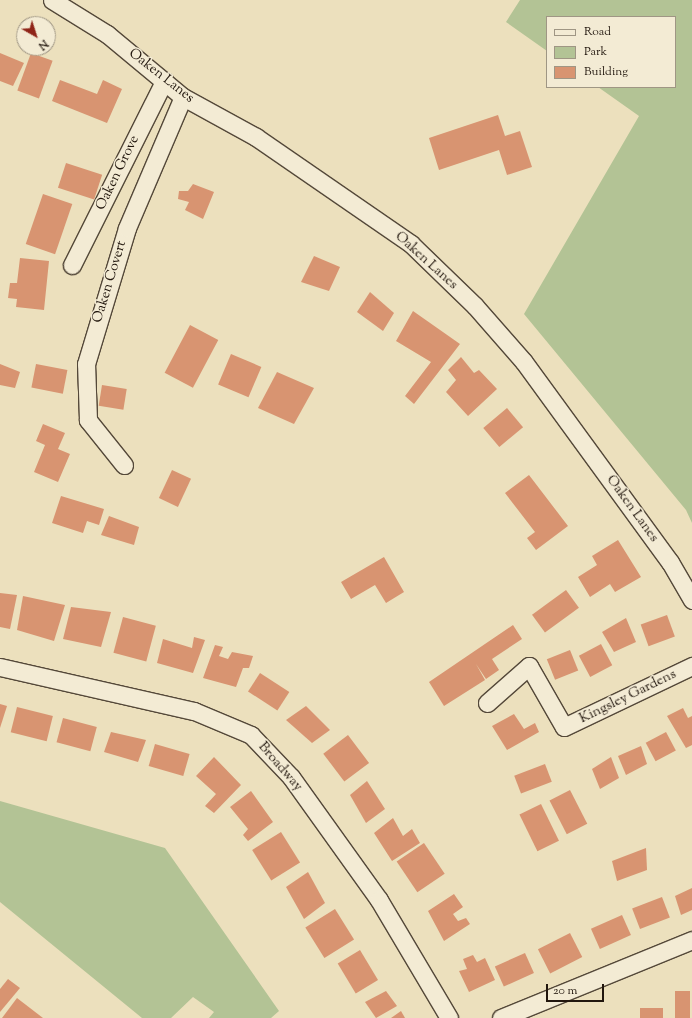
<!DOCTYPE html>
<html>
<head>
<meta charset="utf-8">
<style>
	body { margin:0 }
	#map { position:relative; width:692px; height:1018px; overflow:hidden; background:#ece0bd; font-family:"Sorts Mill Goudy",serif }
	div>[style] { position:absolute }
	.green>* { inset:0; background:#b3c395 }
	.building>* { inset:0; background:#d89471; transform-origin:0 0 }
	.roads { filter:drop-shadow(1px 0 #544839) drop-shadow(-1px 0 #544839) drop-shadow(0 1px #544839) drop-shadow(0 -1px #544839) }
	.street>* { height:17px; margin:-8.5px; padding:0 8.5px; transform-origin:8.5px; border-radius:8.5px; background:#f3ebd4 }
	span { translate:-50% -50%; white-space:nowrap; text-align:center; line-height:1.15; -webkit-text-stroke:3px #f3ebd4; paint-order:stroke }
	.street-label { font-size:14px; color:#21160d }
	.legend { position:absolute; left:546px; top:16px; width:130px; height:72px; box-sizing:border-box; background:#f3ebd4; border:1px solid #9f9684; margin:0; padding:5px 7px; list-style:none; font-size:12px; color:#21160d }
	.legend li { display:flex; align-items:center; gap:8px; height:20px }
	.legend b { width:20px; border:1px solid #9f9684 }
	.north { position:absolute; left:16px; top:16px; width:40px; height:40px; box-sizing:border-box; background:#f3ebd4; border:1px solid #9f9684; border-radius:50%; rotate:141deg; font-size:11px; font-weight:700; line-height:16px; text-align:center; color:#21160d }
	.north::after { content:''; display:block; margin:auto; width:14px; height:18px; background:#8f2418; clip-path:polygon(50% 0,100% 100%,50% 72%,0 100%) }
	.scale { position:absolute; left:546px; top:984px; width:58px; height:18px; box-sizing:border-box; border:2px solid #21160d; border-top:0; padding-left:5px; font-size:12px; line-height:14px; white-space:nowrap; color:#21160d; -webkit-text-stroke:3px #f3ebd4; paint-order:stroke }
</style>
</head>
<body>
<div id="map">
	<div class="green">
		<i style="clip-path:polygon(520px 0,692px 0,692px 523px,686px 510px,524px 314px,639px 116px,598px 87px,675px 87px,675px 17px,547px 17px,547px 51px,506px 22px)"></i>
		<i style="clip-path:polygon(0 801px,165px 848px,279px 1011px,271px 1018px,209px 1018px,214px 1012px,193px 997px,171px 1018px,142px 1018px,0 902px)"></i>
	</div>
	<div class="building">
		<i style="clip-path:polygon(0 53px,24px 63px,13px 86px,0 81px)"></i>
		<i style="left:31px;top:53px;width:23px;height:40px;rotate:20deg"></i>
		<i style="clip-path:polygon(60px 80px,97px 94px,103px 80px,122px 89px,107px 123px,52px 101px)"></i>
		<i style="clip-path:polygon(498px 115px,505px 136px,520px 131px,532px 167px,507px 175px,499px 150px,439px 170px,429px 138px)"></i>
		<i style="left:66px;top:163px;width:38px;height:26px;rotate:18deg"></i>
		<i style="clip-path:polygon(193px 184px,214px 192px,203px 219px,185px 210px,189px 202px,178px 199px,179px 191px,188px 191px)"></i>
		<i style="left:43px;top:194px;width:31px;height:53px;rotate:19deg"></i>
		<i style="clip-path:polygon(314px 256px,340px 267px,329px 291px,301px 282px)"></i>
		<i style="clip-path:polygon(20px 258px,49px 261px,44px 310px,16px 307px,17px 299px,8px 298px,10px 283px,17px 283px)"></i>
		<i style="clip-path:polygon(370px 292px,394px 313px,383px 331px,357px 312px)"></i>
		<i style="clip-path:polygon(413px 311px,460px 344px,414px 404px,405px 396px,431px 362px,396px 341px)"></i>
		<i style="left:190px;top:325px;width:32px;height:54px;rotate:28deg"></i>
		<i style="left:231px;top:354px;width:33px;height:33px;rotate:23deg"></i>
		<i style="clip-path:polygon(461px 357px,474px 373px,479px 370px,497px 389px,468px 416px,446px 392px,456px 380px,448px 370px)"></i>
		<i style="clip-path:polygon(0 364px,20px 372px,15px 388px,0 385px)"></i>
		<i style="left:36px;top:364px;width:32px;height:24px;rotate:11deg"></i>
		<i style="clip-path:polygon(277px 372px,314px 388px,294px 424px,258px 408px)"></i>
		<i style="left:102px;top:385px;width:25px;height:21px;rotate:9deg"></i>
		<i style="left:507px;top:408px;width:25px;height:31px;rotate:50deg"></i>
		<i style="clip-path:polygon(43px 424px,65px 433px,58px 449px,70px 454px,58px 482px,34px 472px,45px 445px,36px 441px)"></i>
		<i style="left:172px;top:470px;width:21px;height:31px;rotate:25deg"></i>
		<i style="clip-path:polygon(529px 475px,568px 526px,536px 550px,527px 538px,535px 532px,505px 493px)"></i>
		<i style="clip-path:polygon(61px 496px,104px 509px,99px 525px,87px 521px,83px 533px,52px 523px)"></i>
		<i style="clip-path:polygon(109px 516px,139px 527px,134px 545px,101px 535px)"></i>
		<i style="clip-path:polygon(618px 540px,641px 577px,615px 592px,610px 584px,590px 597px,578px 577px,597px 565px,592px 556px)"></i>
		<i style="clip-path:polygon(384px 557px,404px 592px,386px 603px,375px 585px,351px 599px,341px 582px)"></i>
		<i style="left:566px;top:590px;width:22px;height:42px;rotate:54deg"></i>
		<i style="clip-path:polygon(0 593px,17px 595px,10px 629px,0 627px)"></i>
		<i style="clip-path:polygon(23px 596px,65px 605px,54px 641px,17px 630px)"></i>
		<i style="clip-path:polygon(71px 607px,111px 612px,101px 647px,63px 639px)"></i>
		<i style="left:667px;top:615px;width:23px;height:28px;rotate:70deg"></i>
		<i style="left:123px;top:617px;width:34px;height:37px;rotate:15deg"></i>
		<i style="clip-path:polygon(626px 618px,636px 642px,614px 652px,602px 632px)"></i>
		<i style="clip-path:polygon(513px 625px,522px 639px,492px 659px,499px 670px,486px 679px,476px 664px,485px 680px,444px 706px,429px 682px)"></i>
		<i style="clip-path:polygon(194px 637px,205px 640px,193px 673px,157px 663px,163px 639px,192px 648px)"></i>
		<i style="left:601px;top:644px;width:24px;height:25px;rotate:62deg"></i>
		<i style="clip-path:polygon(215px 645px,223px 647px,219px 656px,228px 659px,232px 652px,253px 656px,249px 668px,243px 668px,236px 687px,203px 678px)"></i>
		<i style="left:570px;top:650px;width:22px;height:25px;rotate:68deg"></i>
		<i style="left:260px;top:673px;width:35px;height:22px;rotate:33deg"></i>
		<i style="clip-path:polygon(0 704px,7px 706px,0 728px)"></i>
		<i style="clip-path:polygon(306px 706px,330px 730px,312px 743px,286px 720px)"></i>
		<i style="left:17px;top:707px;width:37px;height:26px;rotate:14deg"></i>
		<i style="clip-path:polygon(683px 708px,688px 718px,692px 716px,692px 745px,686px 748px,667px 716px)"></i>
		<i style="clip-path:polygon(514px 714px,524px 729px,535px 723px,539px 732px,507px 750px,492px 726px)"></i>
		<i style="left:63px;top:718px;width:35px;height:25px;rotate:15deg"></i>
		<i style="clip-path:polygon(111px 732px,146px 740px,138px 762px,104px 752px)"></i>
		<i style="left:666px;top:732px;width:21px;height:23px;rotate:62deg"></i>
		<i style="left:348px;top:735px;width:35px;height:31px;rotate:53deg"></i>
		<i style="left:155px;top:744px;width:36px;height:23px;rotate:16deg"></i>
		<i style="clip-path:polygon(641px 746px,647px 764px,626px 775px,618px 756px)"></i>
		<i style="clip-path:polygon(214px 757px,241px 785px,214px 813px,205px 806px,216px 794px,196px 776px)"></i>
		<i style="clip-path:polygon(611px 757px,619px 778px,600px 789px,592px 769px)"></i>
		<i style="left:545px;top:764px;width:19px;height:33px;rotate:69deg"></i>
		<i style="clip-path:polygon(367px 781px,385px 809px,366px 823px,350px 795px)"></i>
		<i style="left:570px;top:790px;width:38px;height:23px;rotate:63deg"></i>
		<i style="clip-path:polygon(251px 791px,273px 822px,248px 841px,243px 835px,248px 829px,230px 807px)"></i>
		<i style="left:541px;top:804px;width:41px;height:24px;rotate:64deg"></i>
		<i style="clip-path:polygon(393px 818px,403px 836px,412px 829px,420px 843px,392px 861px,374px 833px)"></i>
		<i style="left:281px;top:832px;width:36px;height:34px;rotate:58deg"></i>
		<i style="left:424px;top:843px;width:37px;height:33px;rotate:56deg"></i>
		<i style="clip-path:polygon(646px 848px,647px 870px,617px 881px,612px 861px)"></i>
		<i style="clip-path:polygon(308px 872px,325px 903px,304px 919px,286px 887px)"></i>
		<i style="clip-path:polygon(692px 888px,692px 910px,681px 915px,675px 896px)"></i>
		<i style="clip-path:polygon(454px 894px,463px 907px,453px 914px,458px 921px,466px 918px,470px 924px,444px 941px,428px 911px)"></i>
		<i style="left:662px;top:897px;width:22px;height:32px;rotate:69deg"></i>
		<i style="left:335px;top:909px;width:36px;height:35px;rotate:58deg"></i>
		<i style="left:622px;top:915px;width:22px;height:34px;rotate:66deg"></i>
		<i style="left:570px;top:933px;width:27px;height:36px;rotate:63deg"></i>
		<i style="left:360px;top:950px;width:35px;height:26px;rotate:59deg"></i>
		<i style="left:525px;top:953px;width:22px;height:33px;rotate:66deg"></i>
		<i style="clip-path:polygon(473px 955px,477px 962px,485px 958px,495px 980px,469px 992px,459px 971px,467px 969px,463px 959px)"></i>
		<i style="clip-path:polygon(8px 979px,20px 988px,0 1012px,0 989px)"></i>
		<i style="clip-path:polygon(386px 991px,397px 1006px,376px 1018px,365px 1002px)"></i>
		<i style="left:690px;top:991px;width:27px;height:15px;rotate:90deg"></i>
		<i style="clip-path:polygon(17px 998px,43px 1018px,2px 1018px)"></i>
		<i style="left:640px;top:1008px;width:23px;height:10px"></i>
		<i style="clip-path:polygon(401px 1011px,405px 1018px,391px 1018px)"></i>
	</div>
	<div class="roads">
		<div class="street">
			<i style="left:52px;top:0;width:65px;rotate:31.7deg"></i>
			<i style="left:107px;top:34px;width:99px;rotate:39.7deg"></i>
			<i style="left:183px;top:97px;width:83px;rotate:28.7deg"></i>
			<i style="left:256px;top:137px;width:188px;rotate:34.6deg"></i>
			<i style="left:411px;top:244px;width:89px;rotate:44.1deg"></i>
			<i style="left:475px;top:306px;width:74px;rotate:48.8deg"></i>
			<i style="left:524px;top:362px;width:248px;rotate:53.9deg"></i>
			<i style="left:670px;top:562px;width:44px;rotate:59.9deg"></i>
			<i style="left:72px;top:265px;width:206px;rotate:-63.4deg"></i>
			<i style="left:124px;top:465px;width:58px;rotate:-128.7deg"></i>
			<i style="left:88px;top:420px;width:56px;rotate:-92deg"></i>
			<i style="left:86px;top:364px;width:142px;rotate:-73.2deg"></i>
			<i style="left:127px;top:228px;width:142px;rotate:-66.9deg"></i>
			<i style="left:0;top:667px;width:199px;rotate:12.8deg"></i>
			<i style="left:194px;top:711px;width:62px;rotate:22.8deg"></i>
			<i style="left:251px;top:735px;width:58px;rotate:46.4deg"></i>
			<i style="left:291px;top:777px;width:151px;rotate:54.4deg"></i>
			<i style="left:379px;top:900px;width:137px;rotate:59.3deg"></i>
			<i style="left:487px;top:703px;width:56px;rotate:-41.4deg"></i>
			<i style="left:529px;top:666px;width:70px;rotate:60.2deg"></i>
			<i style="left:564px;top:727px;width:142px;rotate:-25.5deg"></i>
			<i style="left:501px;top:1018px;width:206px;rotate:-22.2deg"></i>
		</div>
	</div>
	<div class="street-label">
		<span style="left:161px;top:76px;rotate:38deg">Oaken Lanes</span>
		<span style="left:118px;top:173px;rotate:-64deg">Oaken Grove</span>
		<span style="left:426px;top:261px;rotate:42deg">Oaken Lanes</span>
		<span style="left:110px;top:282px;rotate:-73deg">Oaken Covert</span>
		<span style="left:632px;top:509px;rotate:54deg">Oaken Lanes</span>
		<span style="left:628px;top:697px;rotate:-26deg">Kingsley Gardens</span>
		<span style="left:280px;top:767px;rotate:49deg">Broadway</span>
	</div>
	<ul class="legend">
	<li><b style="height:5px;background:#f3ebd4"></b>Road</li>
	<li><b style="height:11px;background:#b3c395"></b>Park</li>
	<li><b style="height:11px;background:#d89471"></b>Building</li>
	</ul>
	<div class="north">N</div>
	<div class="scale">20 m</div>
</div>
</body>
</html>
